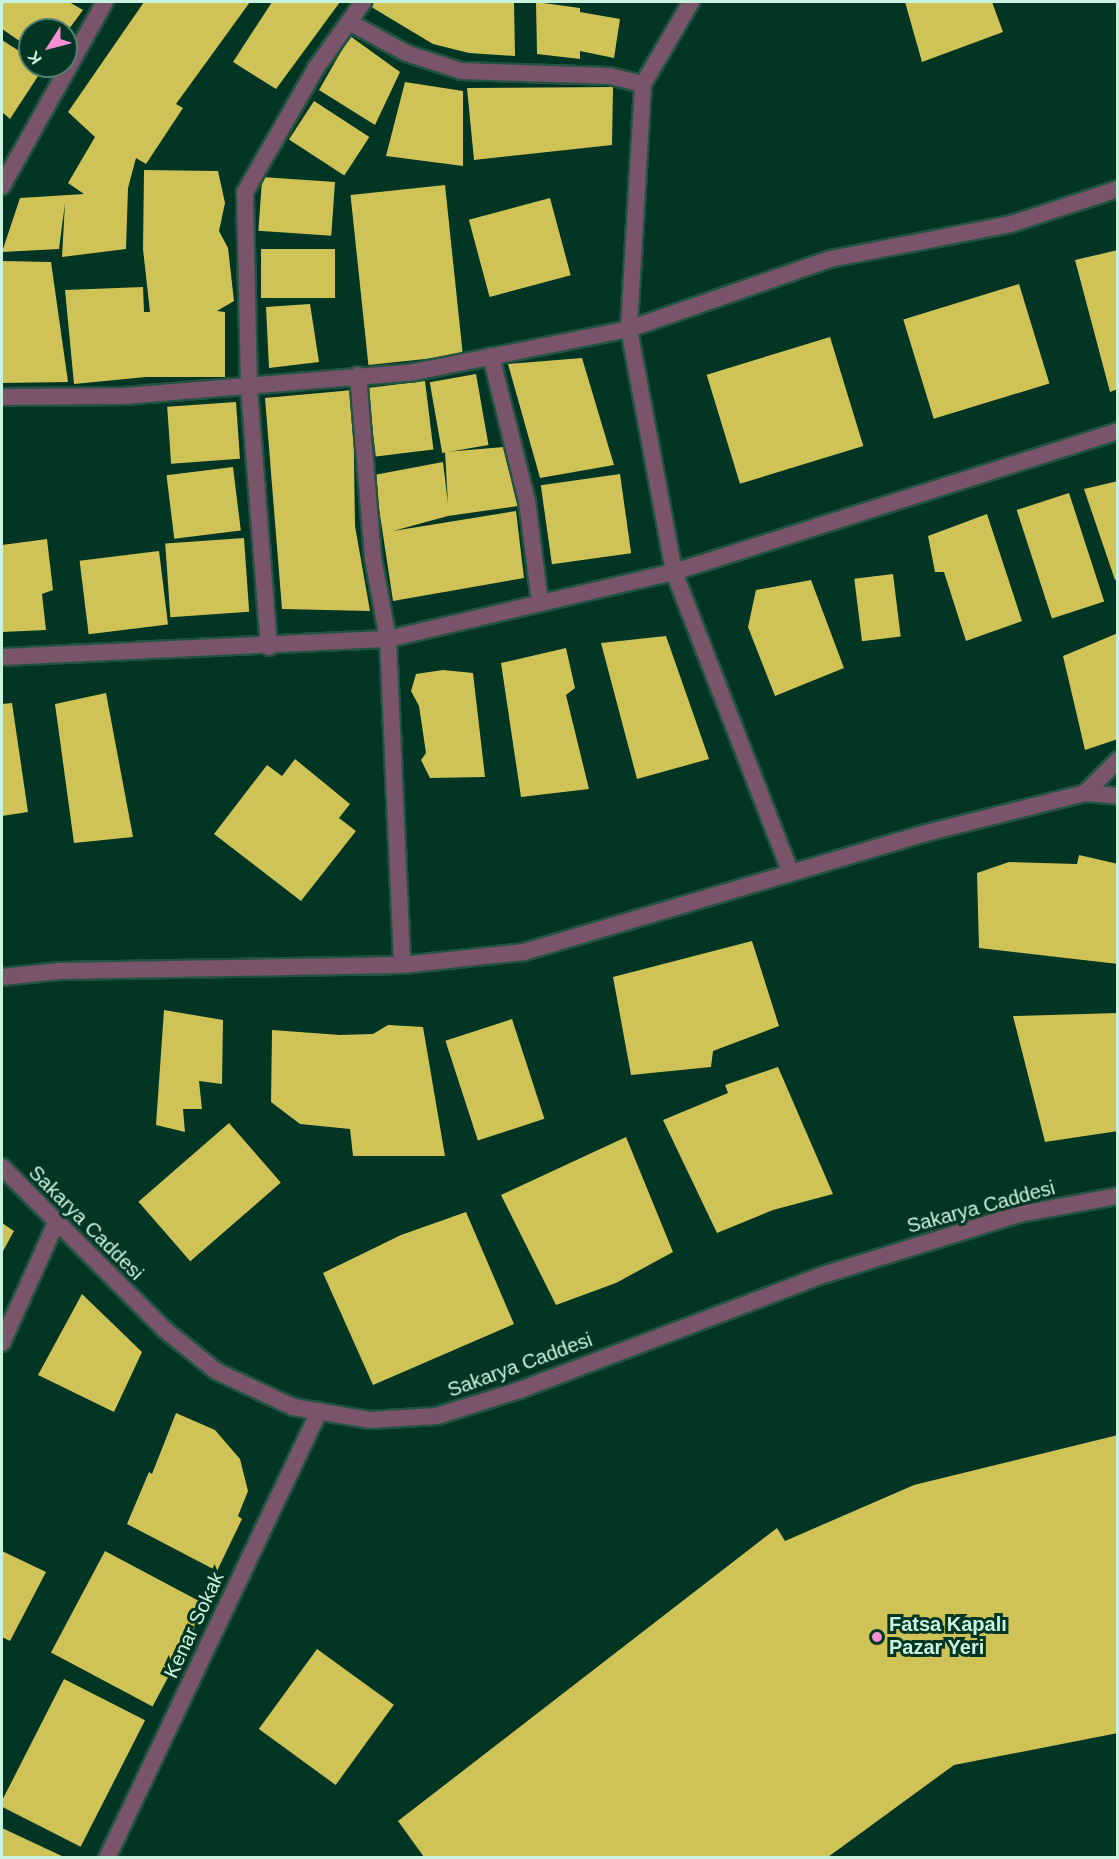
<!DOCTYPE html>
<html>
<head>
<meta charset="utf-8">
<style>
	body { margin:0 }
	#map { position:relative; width:1119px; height:1859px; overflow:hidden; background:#023523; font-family:Arial,sans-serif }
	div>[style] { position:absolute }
	.building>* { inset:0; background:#cfc357; transform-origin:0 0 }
	.roads { filter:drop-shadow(2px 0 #225341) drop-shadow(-2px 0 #225341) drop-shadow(0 2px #225341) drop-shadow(0 -2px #225341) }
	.minor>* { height:16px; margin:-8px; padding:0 8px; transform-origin:8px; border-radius:8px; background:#79546a }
	.dots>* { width:16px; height:16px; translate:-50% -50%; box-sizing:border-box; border:3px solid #023523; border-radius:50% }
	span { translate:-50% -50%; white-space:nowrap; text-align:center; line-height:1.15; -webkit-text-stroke:6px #023523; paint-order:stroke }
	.street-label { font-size:20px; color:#c9f3de }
	.poi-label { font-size:20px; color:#c9f3de; font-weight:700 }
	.left { translate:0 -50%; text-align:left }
	.frame { position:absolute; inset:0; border:3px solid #c9f3de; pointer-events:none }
	.north { position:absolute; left:18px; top:18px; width:60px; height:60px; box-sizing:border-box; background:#023523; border:2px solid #52816e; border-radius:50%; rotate:234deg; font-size:16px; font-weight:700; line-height:24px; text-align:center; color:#c9f3de }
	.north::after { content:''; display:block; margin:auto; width:21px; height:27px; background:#f690d0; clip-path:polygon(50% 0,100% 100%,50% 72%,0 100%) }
</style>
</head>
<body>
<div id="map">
	<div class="building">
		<i style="clip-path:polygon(2px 2px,69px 2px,83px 10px,66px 33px,66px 30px,30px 30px,30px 48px,2px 29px)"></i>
		<i style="clip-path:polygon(144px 2px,250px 2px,176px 104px,183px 108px,146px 164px,136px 158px,128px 188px,126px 249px,62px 257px,65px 203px,59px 249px,2px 252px,20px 198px,84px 194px,68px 183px,95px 137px,68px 112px)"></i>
		<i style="clip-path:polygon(272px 2px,340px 2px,276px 89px,233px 62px)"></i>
		<i style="clip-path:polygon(370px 2px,514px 2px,515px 56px,469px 53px,433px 44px,368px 5px)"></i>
		<i style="clip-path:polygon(536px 2px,580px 8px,580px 12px,620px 19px,614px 58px,580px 51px,580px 59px,537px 54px)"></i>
		<i style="clip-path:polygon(905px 2px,992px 2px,1003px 32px,922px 62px)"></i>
		<i style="clip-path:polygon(350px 36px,400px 72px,375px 125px,319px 90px)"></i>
		<i style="clip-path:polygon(2px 40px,30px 58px,30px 66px,44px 67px,10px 119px,2px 112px)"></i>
		<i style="clip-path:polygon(405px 82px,463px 91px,463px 166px,386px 156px)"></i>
		<i style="clip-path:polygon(613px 87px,612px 145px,474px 160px,467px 88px)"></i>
		<i style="left:314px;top:101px;width:66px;height:46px;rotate:33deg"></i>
		<i style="clip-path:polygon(144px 170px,218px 171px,225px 203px,219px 231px,228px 248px,234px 301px,217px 311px,225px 312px,225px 377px,146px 377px,74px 384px,65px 290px,143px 287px,144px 312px,150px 312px,143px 249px)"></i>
		<i style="left:335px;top:182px;width:54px;height:73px;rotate:94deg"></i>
		<i style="left:445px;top:185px;width:171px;height:95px;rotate:84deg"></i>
		<i style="left:550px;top:198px;width:80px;height:84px;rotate:75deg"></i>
		<i style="left:261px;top:249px;width:74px;height:49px"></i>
		<i style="clip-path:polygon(1118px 250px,1118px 389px,1110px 392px,1075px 260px)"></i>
		<i style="clip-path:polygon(2px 261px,51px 262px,68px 382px,2px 383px)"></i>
		<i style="left:1019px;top:284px;width:104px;height:121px;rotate:73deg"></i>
		<i style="clip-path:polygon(310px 304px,319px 362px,269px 368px,266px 307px)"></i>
		<i style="left:830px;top:337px;width:114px;height:129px;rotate:73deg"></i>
		<i style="clip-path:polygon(582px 358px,614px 465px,540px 478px,508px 364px)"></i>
		<i style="left:476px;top:374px;width:72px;height:47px;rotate:80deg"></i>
		<i style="left:425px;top:381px;width:69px;height:58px;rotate:83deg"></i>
		<i style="clip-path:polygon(353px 390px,355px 526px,370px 611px,282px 609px,265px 398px)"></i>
		<i style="left:236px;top:402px;width:57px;height:69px;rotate:86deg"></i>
		<i style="clip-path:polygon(504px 447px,518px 506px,448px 516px,393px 531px,516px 511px,524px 578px,393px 601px,374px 475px,443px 462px,448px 504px,445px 452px)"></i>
		<i style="left:233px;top:467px;width:64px;height:67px;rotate:83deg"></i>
		<i style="left:620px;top:474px;width:80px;height:80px;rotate:82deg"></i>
		<i style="clip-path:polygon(1118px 481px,1118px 579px,1115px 580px,1084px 489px)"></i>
		<i style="left:1069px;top:493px;width:114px;height:55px;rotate:72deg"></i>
		<i style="clip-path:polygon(987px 514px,1022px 621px,966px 641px,944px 572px,935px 572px,928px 536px)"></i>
		<i style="left:244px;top:538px;width:74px;height:79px;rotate:86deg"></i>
		<i style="clip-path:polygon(47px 539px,53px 590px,42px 594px,46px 630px,2px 632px,2px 545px)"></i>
		<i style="left:159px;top:551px;width:74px;height:80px;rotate:83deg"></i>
		<i style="left:893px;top:574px;width:63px;height:39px;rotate:83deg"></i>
		<i style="clip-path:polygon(811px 580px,844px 668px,775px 696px,748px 627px,756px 590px)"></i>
		<i style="clip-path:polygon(1118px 633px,1118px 739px,1085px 750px,1063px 656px)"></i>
		<i style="clip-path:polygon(666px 636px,709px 759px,637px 779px,601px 643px)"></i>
		<i style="clip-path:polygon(566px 648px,575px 688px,566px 695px,589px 789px,521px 797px,501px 663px)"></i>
		<i style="clip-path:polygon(443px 670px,473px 673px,485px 777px,430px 778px,421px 760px,426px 753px,419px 706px,411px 691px,416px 674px)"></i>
		<i style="clip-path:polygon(106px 693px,133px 837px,74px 843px,55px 704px)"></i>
		<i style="clip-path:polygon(12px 703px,28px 812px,2px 816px,2px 704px)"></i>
		<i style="clip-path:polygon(295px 759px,350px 804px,339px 818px,356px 831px,301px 901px,214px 834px,267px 765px,282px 776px)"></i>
		<i style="clip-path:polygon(1079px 855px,1118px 864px,1118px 964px,979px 948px,977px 873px,1009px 862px,1077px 864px)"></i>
		<i style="clip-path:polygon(752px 941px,779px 1026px,713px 1051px,711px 1067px,631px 1075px,613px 977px)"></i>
		<i style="clip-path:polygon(164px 1010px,223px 1020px,222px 1084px,199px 1081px,202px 1109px,183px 1109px,185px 1132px,156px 1125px)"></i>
		<i style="clip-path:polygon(1118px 1013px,1118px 1131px,1045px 1142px,1013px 1016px)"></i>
		<i style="left:512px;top:1019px;width:105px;height:70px;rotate:72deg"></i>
		<i style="clip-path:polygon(388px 1025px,423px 1027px,445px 1156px,353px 1156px,350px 1129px,300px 1124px,271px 1102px,272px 1030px,340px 1035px,373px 1034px)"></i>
		<i style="clip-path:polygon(778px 1067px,833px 1194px,773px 1210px,717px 1233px,663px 1120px,728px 1093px,725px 1085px)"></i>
		<i style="left:229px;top:1123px;width:79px;height:120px;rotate:49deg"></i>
		<i style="clip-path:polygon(626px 1137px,673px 1252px,616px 1283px,556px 1305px,501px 1195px)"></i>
		<i style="clip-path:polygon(466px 1212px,514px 1324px,373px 1385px,323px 1273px,401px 1235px)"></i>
		<i style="clip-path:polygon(2px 1223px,14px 1231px,2px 1253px)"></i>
		<i style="clip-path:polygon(82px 1294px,142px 1352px,114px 1412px,38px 1375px)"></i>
		<i style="clip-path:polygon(176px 1413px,215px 1430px,240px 1459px,248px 1491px,238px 1516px,242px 1519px,217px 1571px,127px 1524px,149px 1472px,152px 1474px)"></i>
		<i style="clip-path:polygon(1118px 1435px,1118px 1733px,954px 1765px,828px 1857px,424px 1857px,398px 1821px,777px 1528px,785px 1541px,914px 1485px)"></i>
		<i style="clip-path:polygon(2px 1551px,46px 1572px,10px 1641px,2px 1637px)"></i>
		<i style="left:105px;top:1551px;width:115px;height:115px;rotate:28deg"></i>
		<i style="left:317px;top:1649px;width:95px;height:99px;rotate:36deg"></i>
		<i style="left:64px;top:1679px;width:91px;height:142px;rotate:27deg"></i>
		<i style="clip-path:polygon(2px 1828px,64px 1857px,2px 1857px)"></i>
	</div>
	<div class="roads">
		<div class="minor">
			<i style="left:691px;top:2px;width:95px;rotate:120.3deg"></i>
			<i style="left:643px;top:84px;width:245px;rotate:93.3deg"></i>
			<i style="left:629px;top:329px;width:247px;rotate:79.5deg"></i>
			<i style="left:674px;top:572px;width:323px;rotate:68.8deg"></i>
			<i style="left:349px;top:22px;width:65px;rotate:28.5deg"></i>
			<i style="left:406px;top:53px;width:58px;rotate:18.1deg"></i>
			<i style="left:461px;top:71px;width:149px;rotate:1.9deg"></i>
			<i style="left:610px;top:76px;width:34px;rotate:14deg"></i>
			<i style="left:2px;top:186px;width:211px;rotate:-60.8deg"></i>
			<i style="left:491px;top:356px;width:149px;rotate:76.1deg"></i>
			<i style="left:527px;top:501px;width:103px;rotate:82.7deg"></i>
			<i style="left:358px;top:375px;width:184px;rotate:85.3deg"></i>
			<i style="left:373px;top:558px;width:82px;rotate:79.5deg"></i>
			<i style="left:388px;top:639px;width:326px;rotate:87.5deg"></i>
			<i style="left:2px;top:397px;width:122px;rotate:-0.5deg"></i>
			<i style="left:124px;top:396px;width:291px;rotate:-4.7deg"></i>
			<i style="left:414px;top:372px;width:219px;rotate:-11.3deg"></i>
			<i style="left:629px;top:329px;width:213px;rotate:-19.2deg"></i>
			<i style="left:830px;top:259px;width:184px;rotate:-10.9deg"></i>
			<i style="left:1011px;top:224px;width:113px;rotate:-18.1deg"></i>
			<i style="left:269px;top:647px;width:261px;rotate:-94.4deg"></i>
			<i style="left:249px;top:387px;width:195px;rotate:-91.2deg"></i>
			<i style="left:245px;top:192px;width:143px;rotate:-60.2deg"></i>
			<i style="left:316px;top:68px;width:81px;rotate:-54.5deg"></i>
			<i style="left:2px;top:657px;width:386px;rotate:-2.7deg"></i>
			<i style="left:388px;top:639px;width:294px;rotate:-13.2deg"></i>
			<i style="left:674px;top:572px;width:466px;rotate:-17.6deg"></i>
			<i style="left:1085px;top:793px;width:47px;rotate:-45deg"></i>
			<i style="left:2px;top:977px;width:58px;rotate:-5.9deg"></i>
			<i style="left:60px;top:971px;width:342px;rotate:-1deg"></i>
			<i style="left:402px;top:965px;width:123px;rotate:-6.1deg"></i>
			<i style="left:524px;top:952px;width:419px;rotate:-16.5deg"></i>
			<i style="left:926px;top:833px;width:164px;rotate:-14.1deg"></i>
			<i style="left:1085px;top:793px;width:33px;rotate:5deg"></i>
			<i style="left:2px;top:1167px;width:229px;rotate:45deg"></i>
			<i style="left:164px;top:1329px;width:67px;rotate:38.9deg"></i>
			<i style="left:216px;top:1371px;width:85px;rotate:25.1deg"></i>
			<i style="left:293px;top:1407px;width:77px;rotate:9.7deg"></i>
			<i style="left:369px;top:1420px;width:68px;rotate:-3.4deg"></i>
			<i style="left:437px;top:1416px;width:87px;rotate:-17.4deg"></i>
			<i style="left:520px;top:1390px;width:327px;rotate:-20.8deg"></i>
			<i style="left:826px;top:1274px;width:203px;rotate:-17.2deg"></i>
			<i style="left:1020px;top:1214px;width:100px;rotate:-10.4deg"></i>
			<i style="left:2px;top:1343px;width:132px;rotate:-65.8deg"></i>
			<i style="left:107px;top:1858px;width:495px;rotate:-64.6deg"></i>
		</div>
	</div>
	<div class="dots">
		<i style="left:877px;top:1637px;background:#f690d0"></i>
	</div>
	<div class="street-label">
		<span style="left:981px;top:1207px;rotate:-15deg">Sakarya Caddesi</span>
		<span style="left:86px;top:1223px;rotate:45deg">Sakarya Caddesi</span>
		<span style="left:520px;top:1365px;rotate:-20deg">Sakarya Caddesi</span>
		<span style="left:194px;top:1625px;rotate:-65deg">Kenar Sokak</span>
	</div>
	<div class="poi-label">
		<span class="left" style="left:889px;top:1636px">Fatsa Kapalı<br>Pazar Yeri</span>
	</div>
	<div class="frame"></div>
	<div class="north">K</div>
</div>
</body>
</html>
